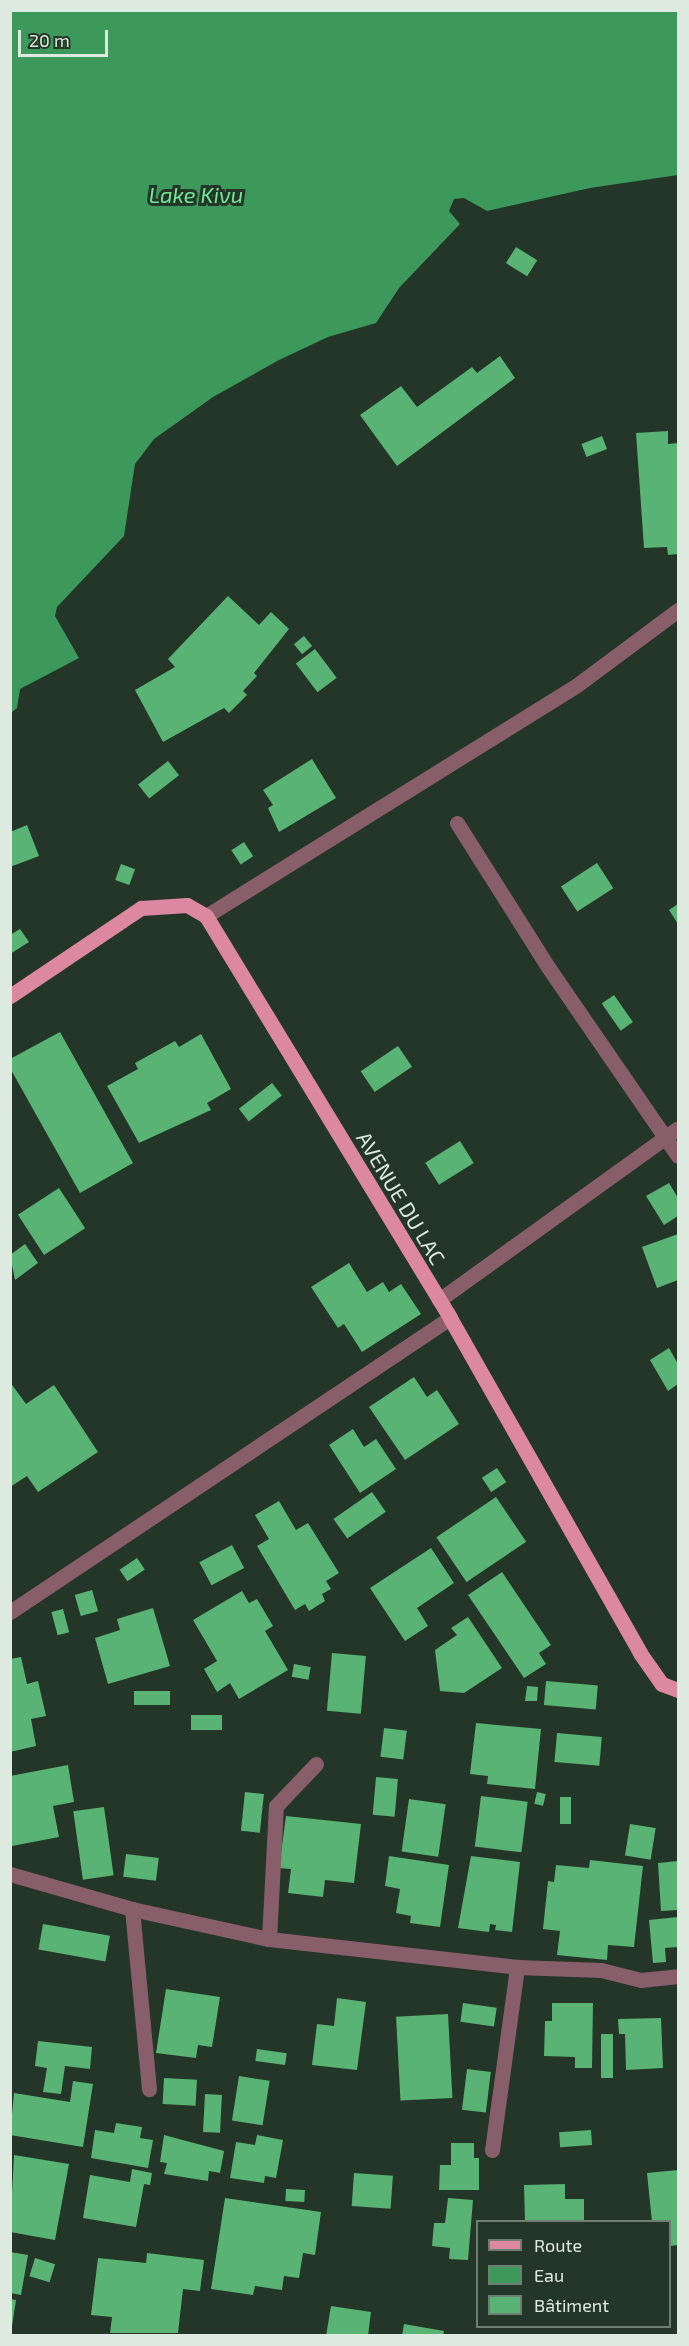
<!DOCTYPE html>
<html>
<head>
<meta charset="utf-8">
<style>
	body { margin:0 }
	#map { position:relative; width:689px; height:2346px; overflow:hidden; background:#243628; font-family:"Exo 2",sans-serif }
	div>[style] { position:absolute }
	.water>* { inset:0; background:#3c985b }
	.building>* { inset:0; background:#59b374; transform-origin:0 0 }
	.minor>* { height:15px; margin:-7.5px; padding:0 7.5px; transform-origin:7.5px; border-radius:7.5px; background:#885e6a }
	.major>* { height:15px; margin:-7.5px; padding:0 7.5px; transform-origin:7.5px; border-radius:7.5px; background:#dd88a1 }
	span { translate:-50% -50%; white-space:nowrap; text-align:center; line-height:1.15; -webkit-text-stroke:6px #243628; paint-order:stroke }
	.street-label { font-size:21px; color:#dee9e0 }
	.water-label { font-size:22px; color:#72e897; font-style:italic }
	.frame { position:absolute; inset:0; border:12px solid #dee9e0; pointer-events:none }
	.legend { position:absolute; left:476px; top:2220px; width:195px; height:108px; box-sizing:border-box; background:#243628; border:2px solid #6e7e72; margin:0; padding:8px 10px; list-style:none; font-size:18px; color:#dee9e0 }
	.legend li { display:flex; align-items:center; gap:12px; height:30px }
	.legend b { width:30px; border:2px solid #6e7e72 }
	.scale { position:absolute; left:18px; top:30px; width:90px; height:27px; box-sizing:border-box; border:3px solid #dee9e0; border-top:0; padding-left:8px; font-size:18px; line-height:21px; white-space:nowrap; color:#dee9e0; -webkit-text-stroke:4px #243628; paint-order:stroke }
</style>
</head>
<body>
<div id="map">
	<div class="water">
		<i style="clip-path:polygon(10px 11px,678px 11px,678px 175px,590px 188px,487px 211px,464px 198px,454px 199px,449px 211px,460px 224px,399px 288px,376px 323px,328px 337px,279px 360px,213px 397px,154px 439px,135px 464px,124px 536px,57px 607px,55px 616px,79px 658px,20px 689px,17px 708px,11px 713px)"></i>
	</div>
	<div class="building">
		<i style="left:516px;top:247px;width:25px;height:19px;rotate:32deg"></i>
		<i style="clip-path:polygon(500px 356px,515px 378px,397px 466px,360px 415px,401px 386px,417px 407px,472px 367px,477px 373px)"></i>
		<i style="clip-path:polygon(668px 431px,668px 444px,678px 443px,678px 554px,668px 555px,667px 547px,644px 548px,636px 433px)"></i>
		<i style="left:602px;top:436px;width:14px;height:22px;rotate:69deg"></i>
		<i style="clip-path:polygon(228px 596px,259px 625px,271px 612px,289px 629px,254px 673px,257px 676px,243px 691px,247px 695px,229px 713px,224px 708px,163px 742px,135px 690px,175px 667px,168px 659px)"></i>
		<i style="left:304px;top:636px;width:13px;height:13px;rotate:51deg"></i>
		<i style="left:315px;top:649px;width:36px;height:24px;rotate:53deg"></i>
		<i style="clip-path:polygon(312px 759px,336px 798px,279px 832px,268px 808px,273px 805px,263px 790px)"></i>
		<i style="left:168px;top:761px;width:18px;height:38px;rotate:52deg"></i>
		<i style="clip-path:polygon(27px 825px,39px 856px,10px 867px,10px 832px)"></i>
		<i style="left:244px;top:842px;width:17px;height:15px;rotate:57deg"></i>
		<i style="left:597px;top:863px;width:30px;height:43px;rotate:57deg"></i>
		<i style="left:121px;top:864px;width:15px;height:17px;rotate:20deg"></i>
		<i style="clip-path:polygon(678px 904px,678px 924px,669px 910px)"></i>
		<i style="clip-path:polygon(20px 929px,29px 942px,10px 954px,10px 935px)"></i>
		<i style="left:614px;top:995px;width:33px;height:15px;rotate:55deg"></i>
		<i style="clip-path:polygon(60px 1032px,133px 1163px,80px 1193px,10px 1068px,10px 1059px)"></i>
		<i style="clip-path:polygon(201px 1034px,231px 1089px,207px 1103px,211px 1110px,139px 1143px,107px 1086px,138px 1069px,135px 1063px,175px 1041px,179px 1047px)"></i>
		<i style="left:398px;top:1046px;width:25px;height:45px;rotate:56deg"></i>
		<i style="left:272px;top:1083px;width:16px;height:42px;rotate:52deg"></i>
		<i style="left:460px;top:1141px;width:26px;height:41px;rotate:58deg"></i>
		<i style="clip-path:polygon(669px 1183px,678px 1198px,678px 1216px,664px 1225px,646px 1196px)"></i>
		<i style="left:59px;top:1188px;width:48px;height:49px;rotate:57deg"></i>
		<i style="clip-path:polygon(678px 1234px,678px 1280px,657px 1288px,642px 1247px)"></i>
		<i style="clip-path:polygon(25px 1244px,38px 1263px,15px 1280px,10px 1255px)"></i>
		<i style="clip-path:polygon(349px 1263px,367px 1292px,383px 1282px,389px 1292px,401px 1284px,421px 1314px,362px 1352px,344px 1324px,338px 1328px,311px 1287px)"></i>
		<i style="clip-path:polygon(669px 1348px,678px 1364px,678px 1384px,668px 1391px,650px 1360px)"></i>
		<i style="clip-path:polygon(414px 1377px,427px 1397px,437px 1390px,459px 1424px,405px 1460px,369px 1407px)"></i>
		<i style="clip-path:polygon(10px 1382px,26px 1404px,54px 1385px,98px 1452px,38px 1492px,27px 1476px,10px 1487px)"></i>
		<i style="clip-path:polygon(353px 1429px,364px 1447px,376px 1439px,396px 1469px,360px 1493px,329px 1445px)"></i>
		<i style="left:497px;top:1468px;width:17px;height:18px;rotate:57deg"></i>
		<i style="left:372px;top:1492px;width:24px;height:47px;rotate:55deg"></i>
		<i style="left:496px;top:1497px;width:54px;height:72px;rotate:56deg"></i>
		<i style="clip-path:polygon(279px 1501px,296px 1530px,308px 1523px,339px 1573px,326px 1581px,331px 1589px,322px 1594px,325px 1601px,309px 1611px,305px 1604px,295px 1610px,257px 1546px,269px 1539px,255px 1515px)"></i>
		<i style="left:232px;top:1545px;width:26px;height:37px;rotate:62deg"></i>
		<i style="clip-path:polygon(431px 1548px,454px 1583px,417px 1608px,428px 1626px,405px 1641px,370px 1588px)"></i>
		<i style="left:137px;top:1558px;width:14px;height:21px;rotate:56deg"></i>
		<i style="clip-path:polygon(502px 1572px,551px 1645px,539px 1653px,546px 1664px,524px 1678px,468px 1595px)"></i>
		<i style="left:92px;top:1590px;width:22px;height:18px;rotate:74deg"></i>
		<i style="clip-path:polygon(242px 1591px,249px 1603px,257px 1599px,273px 1626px,265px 1631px,288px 1670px,239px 1699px,230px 1683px,217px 1692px,204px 1669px,217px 1661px,193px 1620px)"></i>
		<i style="clip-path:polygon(153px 1608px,170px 1666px,108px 1684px,95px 1638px,120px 1630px,117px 1619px)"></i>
		<i style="left:63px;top:1609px;width:24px;height:12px;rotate:75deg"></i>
		<i style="clip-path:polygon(468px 1617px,502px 1668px,464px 1693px,440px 1691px,435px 1650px,457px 1635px,451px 1628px)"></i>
		<i style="left:332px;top:1653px;width:34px;height:58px;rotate:5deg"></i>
		<i style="clip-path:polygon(21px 1657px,27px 1684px,38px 1681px,46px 1716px,31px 1719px,36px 1746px,10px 1752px,10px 1659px)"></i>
		<i style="left:294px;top:1664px;width:17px;height:13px;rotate:10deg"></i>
		<i style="left:546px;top:1681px;width:52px;height:24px;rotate:5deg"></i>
		<i style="clip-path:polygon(527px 1686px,538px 1687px,537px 1701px,525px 1701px)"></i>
		<i style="left:134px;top:1691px;width:36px;height:14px"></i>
		<i style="left:191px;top:1715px;width:31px;height:15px"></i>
		<i style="clip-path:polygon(476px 1723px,541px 1729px,535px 1789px,487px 1784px,488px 1776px,470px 1774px)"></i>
		<i style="left:384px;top:1728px;width:23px;height:29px;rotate:7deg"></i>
		<i style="left:557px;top:1733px;width:45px;height:29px;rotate:5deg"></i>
		<i style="clip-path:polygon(68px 1765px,74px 1802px,53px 1806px,59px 1837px,12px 1846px,10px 1776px)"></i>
		<i style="left:376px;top:1777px;width:22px;height:38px;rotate:5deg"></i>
		<i style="left:245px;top:1792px;width:19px;height:39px;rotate:6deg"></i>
		<i style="left:537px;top:1792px;width:9px;height:12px;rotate:13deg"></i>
		<i style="left:481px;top:1796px;width:47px;height:51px;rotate:7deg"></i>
		<i style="left:560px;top:1797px;width:11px;height:27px"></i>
		<i style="left:409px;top:1799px;width:37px;height:53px;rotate:8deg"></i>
		<i style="left:104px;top:1807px;width:69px;height:31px;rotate:82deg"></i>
		<i style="clip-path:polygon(286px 1816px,361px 1824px,354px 1883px,325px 1880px,323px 1897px,288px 1893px,291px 1869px,279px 1868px)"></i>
		<i style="left:630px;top:1824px;width:26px;height:32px;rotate:9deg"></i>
		<i style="left:126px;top:1854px;width:33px;height:23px;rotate:7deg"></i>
		<i style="clip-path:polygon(389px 1856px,449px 1865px,440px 1927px,410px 1923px,411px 1916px,396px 1913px,400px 1889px,385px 1886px)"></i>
		<i style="clip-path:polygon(471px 1856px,520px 1862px,512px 1932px,495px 1930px,496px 1925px,490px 1924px,489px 1932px,458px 1928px)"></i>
		<i style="clip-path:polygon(590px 1860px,643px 1866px,634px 1947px,608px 1945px,607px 1960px,557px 1955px,560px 1931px,543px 1929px,548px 1881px,554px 1882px,556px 1865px,589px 1868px)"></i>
		<i style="clip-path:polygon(678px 1861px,678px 1910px,661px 1911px,658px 1863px)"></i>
		<i style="clip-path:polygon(678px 1917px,678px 1947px,665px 1948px,666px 1962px,653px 1963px,649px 1920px)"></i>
		<i style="left:43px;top:1924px;width:68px;height:26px;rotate:10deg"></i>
		<i style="clip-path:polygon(166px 1989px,220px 1997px,212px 2047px,198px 2045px,196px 2058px,156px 2053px)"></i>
		<i style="clip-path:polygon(337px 1998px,366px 2002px,357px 2070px,312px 2065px,317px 2024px,334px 2026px)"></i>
		<i style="left:463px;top:2003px;width:34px;height:19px;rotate:8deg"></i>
		<i style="clip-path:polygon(552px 2003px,593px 2003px,592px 2068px,575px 2068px,575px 2057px,544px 2056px,545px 2021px,552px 2021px)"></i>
		<i style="left:448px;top:2014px;width:84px;height:52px;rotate:87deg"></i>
		<i style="clip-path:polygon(661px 2018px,663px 2068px,626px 2070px,625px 2034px,619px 2034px,618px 2019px)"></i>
		<i style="left:601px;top:2034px;width:12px;height:44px"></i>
		<i style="clip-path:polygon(38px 2041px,92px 2047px,90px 2069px,65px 2066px,61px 2094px,43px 2092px,47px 2068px,35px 2066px)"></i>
		<i style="left:257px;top:2049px;width:30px;height:12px;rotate:8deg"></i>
		<i style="left:467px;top:2069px;width:24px;height:41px;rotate:7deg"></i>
		<i style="left:239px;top:2076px;width:31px;height:45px;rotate:9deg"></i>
		<i style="left:164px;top:2078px;width:33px;height:26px;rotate:3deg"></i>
		<i style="clip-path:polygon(73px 2081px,93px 2084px,83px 2147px,10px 2135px,14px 2093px,70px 2102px)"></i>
		<i style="left:205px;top:2094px;width:17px;height:38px;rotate:3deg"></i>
		<i style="clip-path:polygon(116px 2123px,142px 2127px,140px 2138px,153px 2140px,148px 2168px,91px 2158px,95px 2130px,114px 2133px)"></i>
		<i style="left:591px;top:2130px;width:15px;height:32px;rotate:86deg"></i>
		<i style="clip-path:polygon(164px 2135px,224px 2151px,220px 2173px,209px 2171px,208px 2181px,164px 2174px,167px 2163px,160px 2162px)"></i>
		<i style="clip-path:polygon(257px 2135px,283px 2140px,276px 2178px,265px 2176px,264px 2183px,230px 2178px,236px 2142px,255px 2145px)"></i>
		<i style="clip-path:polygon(451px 2143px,474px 2143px,474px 2158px,479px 2158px,479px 2190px,439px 2190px,440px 2165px,451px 2165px)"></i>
		<i style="clip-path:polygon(14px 2155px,69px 2164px,55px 2240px,10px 2232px)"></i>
		<i style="clip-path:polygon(132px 2169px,152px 2173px,150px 2185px,144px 2184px,136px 2227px,83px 2218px,90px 2175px,130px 2182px)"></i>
		<i style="clip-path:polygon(678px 2170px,678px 2245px,670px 2246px,670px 2222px,652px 2222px,647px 2173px)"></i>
		<i style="left:354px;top:2173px;width:39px;height:33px;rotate:4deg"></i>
		<i style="clip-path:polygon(565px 2184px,565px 2199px,584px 2199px,584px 2222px,525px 2222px,524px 2185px)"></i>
		<i style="left:286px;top:2189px;width:19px;height:12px;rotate:3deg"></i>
		<i style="clip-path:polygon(225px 2198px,321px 2212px,315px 2255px,303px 2253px,299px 2278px,284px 2276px,282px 2290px,255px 2286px,253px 2295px,211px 2289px)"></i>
		<i style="clip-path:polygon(448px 2198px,473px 2200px,468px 2260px,449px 2259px,450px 2248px,432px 2246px,434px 2223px,445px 2223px)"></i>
		<i style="clip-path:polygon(10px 2252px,28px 2255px,21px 2295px,10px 2293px)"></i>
		<i style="clip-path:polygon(147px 2253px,204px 2260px,200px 2291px,183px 2289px,178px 2333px,110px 2333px,112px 2317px,91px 2315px,98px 2258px,146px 2263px)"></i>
		<i style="left:35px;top:2258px;width:21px;height:19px;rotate:17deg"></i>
		<i style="clip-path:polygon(10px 2299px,16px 2300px,12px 2326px,10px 2326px)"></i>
		<i style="clip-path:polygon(331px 2306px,371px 2312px,368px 2336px,326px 2336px)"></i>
		<i style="clip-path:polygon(404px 2324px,444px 2331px,443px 2336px,402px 2336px)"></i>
	</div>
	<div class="minor">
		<i style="left:457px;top:823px;width:170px;rotate:57.7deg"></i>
		<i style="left:548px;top:967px;width:229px;rotate:55.5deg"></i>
		<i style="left:206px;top:916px;width:437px;rotate:-31.9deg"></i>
		<i style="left:577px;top:685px;width:126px;rotate:-36.6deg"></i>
		<i style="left:439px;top:1300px;width:294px;rotate:-35.7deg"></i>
		<i style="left:10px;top:1612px;width:529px;rotate:-33.75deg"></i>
		<i style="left:10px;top:1874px;width:127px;rotate:16deg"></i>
		<i style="left:132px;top:1909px;width:140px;rotate:12.4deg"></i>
		<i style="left:269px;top:1939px;width:250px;rotate:6.4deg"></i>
		<i style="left:517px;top:1967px;width:84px;rotate:2deg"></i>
		<i style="left:601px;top:1970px;width:41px;rotate:14deg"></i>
		<i style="left:641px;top:1980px;width:37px;rotate:-6deg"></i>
		<i style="left:132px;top:1909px;width:181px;rotate:84.6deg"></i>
		<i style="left:269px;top:1939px;width:133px;rotate:-87deg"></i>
		<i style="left:276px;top:1806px;width:58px;rotate:-46.4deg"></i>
		<i style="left:492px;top:2150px;width:185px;rotate:-82.2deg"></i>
	</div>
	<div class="major">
		<i style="left:10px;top:996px;width:158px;rotate:-33.9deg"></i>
		<i style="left:141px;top:908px;width:46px;rotate:-3.7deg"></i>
		<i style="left:187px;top:905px;width:22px;rotate:30deg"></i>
		<i style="left:206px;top:916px;width:470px;rotate:58.7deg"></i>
		<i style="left:450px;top:1318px;width:385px;rotate:60.4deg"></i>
		<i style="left:640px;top:1653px;width:38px;rotate:55deg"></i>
		<i style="left:662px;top:1684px;width:17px;rotate:21deg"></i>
	</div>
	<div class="street-label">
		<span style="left:401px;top:1198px;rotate:59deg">AVENUE DU LAC</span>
	</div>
	<div class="water-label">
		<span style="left:196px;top:195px">Lake Kivu</span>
	</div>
	<div class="frame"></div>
	<ul class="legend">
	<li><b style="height:8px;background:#dd88a1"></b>Route</li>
	<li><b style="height:16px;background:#3c985b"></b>Eau</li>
	<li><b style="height:16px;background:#59b374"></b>Bâtiment</li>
	</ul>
	<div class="scale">20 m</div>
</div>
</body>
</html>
